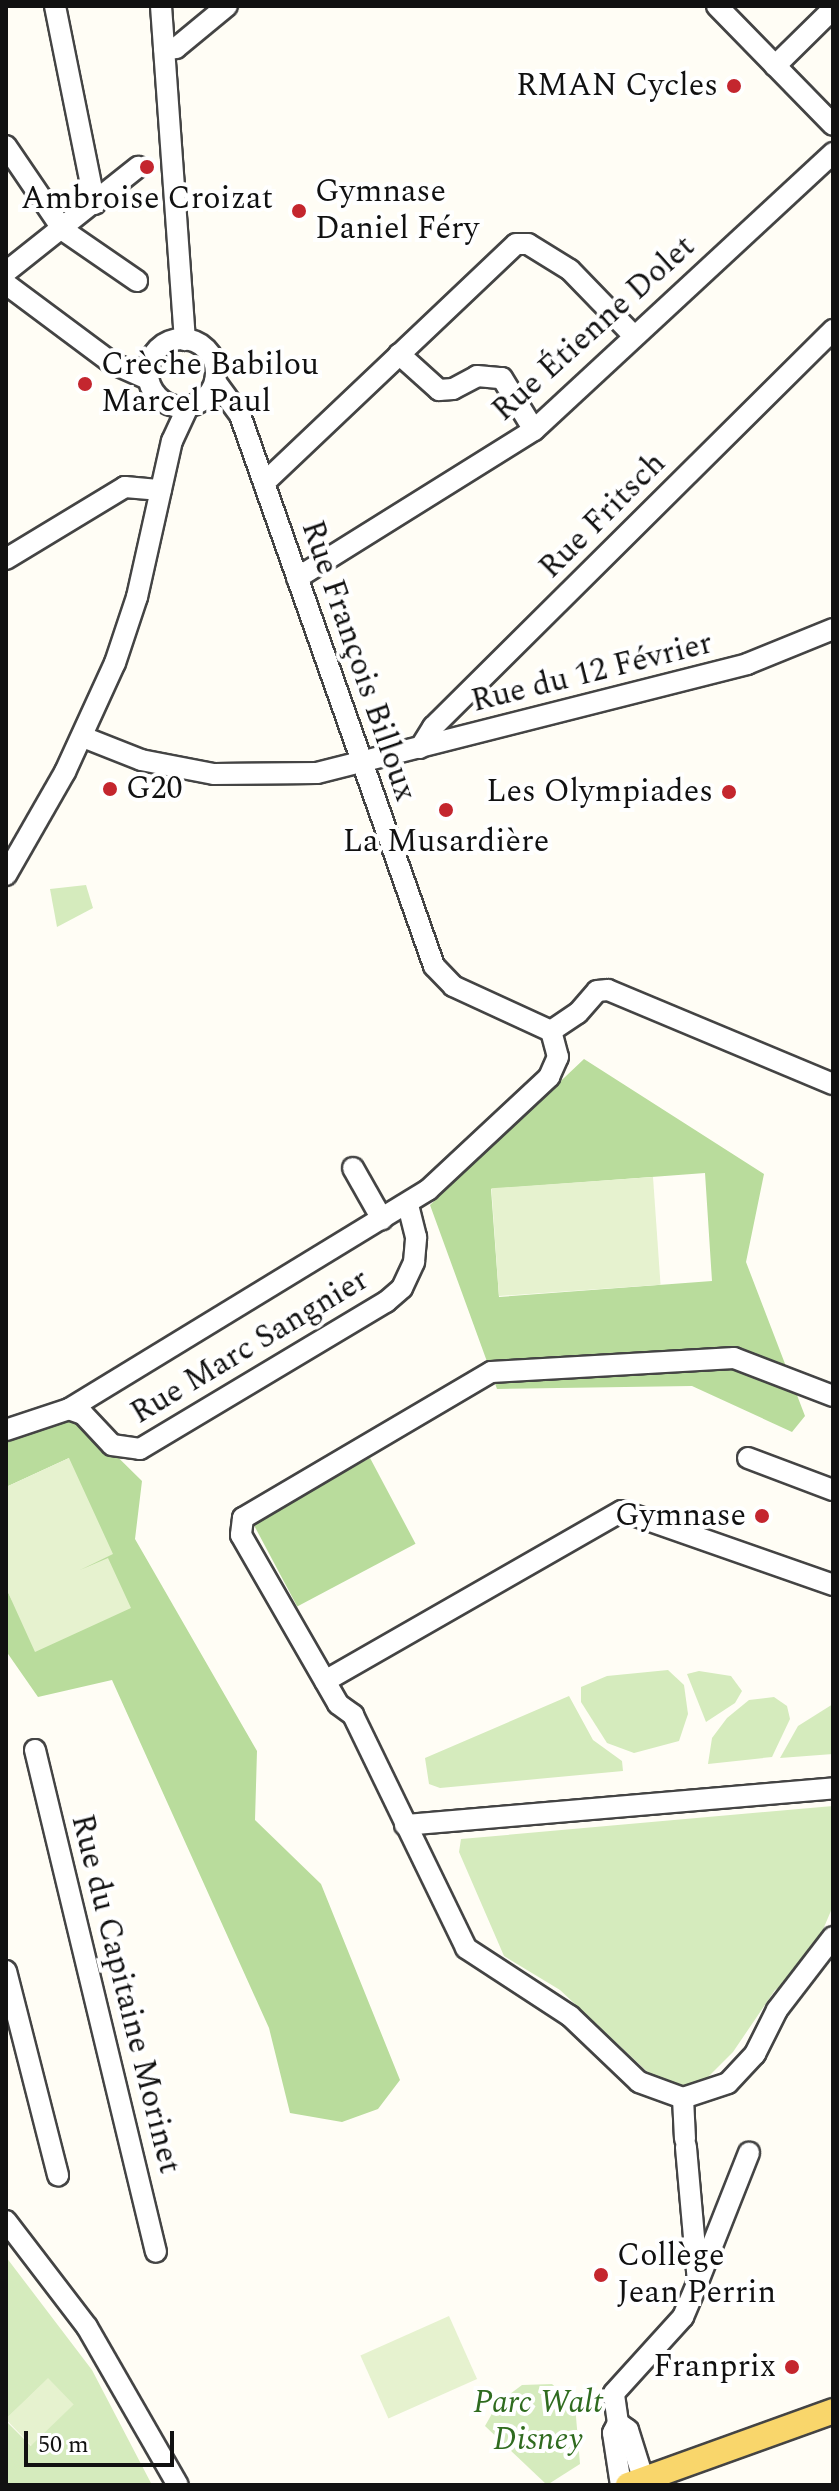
<!DOCTYPE html>
<html>
<head>
<meta charset="utf-8">
<style>
	body { margin:0 }
	#map { position:relative; width:839px; height:2491px; overflow:hidden; background:#fffdf5; font-family:Spectral,serif }
	div>[style] { position:absolute }
	.green>* { inset:0; background:#d5ebbd }
	.forest>* { inset:0; background:#b9dc9c; transform-origin:0 0 }
	.pitch>* { inset:0; background:#e6f2cf; transform-origin:0 0 }
	.roads { filter:drop-shadow(2px 0 #444) drop-shadow(-2px 0 #444) drop-shadow(0 2px #444) drop-shadow(0 -2px #444) }
	.minor>* { height:20px; margin:-10px; padding:0 10px; transform-origin:10px; border-radius:10px; background:#fff }
	.minor>.ring { margin:-10px; padding:0; box-sizing:content-box; background:none; border:20px solid #fff; border-radius:50% }
	.major>* { height:24px; margin:-12px; padding:0 12px; transform-origin:12px; border-radius:12px; background:#f9d66b }
	.dots>* { width:22px; height:22px; translate:-50% -50%; box-sizing:border-box; border:4px solid #fff; border-radius:50% }
	span { translate:-50% -50%; white-space:nowrap; text-align:center; line-height:1.15; -webkit-text-stroke:8px #fff; paint-order:stroke }
	.poi-label { font-size:32px; color:#111 }
	.right { translate:-100% -50%; text-align:right }
	.left { translate:0 -50%; text-align:left }
	.street-label { font-size:32px; color:#111 }
	.park-label { font-size:32px; color:#2f6b1f; font-style:italic }
	.frame { position:absolute; inset:0; border:8px solid #111; pointer-events:none }
	.scale { position:absolute; left:24px; top:2431px; width:150px; height:36px; box-sizing:border-box; border:4px solid #111; border-top:0; padding-left:10px; font-size:24px; line-height:28px; white-space:nowrap; color:#111; -webkit-text-stroke:6px #fff; paint-order:stroke }
</style>
</head>
<body>
<div id="map">
	<div class="green">
		<i style="clip-path:polygon(86px 885px,93px 908px,57px 927px,50px 889px)"></i>
		<i style="clip-path:polygon(668px 1670px,684px 1685px,688px 1714px,679px 1741px,634px 1753px,607px 1743px,581px 1702px,581px 1687px,607px 1676px)"></i>
		<i style="clip-path:polygon(699px 1671px,731px 1676px,742px 1691px,735px 1703px,706px 1722px,687px 1674px)"></i>
		<i style="clip-path:polygon(569px 1696px,593px 1740px,622px 1761px,623px 1771px,440px 1788px,429px 1784px,425px 1758px)"></i>
		<i style="clip-path:polygon(774px 1697px,787px 1706px,790px 1719px,772px 1757px,708px 1764px,712px 1738px,727px 1718px,749px 1700px)"></i>
		<i style="clip-path:polygon(833px 1704px,833px 1754px,780px 1758px,798px 1726px)"></i>
		<i style="clip-path:polygon(833px 1806px,833px 1906px,805px 1972px,775px 1990px,733px 2052px,705px 2080px,678px 2089px,654px 2078px,560px 1990px,504px 1956px,459px 1852px,461px 1839px)"></i>
		<i style="clip-path:polygon(6px 2257px,92px 2370px,152px 2485px,6px 2485px,6px 2421px,31px 2446px,48px 2379px,6px 2419px)"></i>
		<i style="clip-path:polygon(552px 2384px,575px 2405px,580px 2464px,547px 2485px,485px 2426px,498px 2403px,522px 2385px)"></i>
	</div>
	<div class="forest">
		<i style="clip-path:polygon(evenodd,584px 1059px,764px 1174px,746px 1262px,805px 1416px,792px 1432px,692px 1386px,497px 1389px,430px 1205px,584px 1059px,705px 1173px,712px 1281px,499px 1297px,491px 1189px,705px 1173px)"></i>
		<i style="clip-path:polygon(78px 1418px,142px 1481px,135px 1539px,257px 1751px,255px 1820px,321px 1884px,400px 2080px,378px 2109px,342px 2122px,290px 2113px,269px 2028px,112px 1680px,38px 1697px,6px 1651px,6px 1588px,12px 1600px,69px 1458px,6px 1487px,6px 1442px)"></i>
		<i style="left:370px;top:1458px;width:97px;height:134px;rotate:62deg"></i>
	</div>
	<div class="pitch">
		<i style="left:653px;top:1177px;width:108px;height:162px;rotate:86deg"></i>
		<i style="clip-path:polygon(69px 1458px,113px 1554px,80px 1570px,108px 1558px,131px 1608px,35px 1652px,6px 1588px,6px 1487px)"></i>
		<i style="left:449px;top:2316px;width:69px;height:97px;rotate:66deg"></i>
		<i style="left:48px;top:2378px;width:37px;height:59px;rotate:46deg"></i>
	</div>
	<div class="roads">
		<div class="minor">
			<i style="left:55px;top:6px;width:202px;rotate:78.6deg"></i>
			<i style="left:161px;top:6px;width:335px;rotate:85.9deg"></i>
			<i style="left:717px;top:6px;width:166px;rotate:45.7deg"></i>
			<i style="left:164px;top:49px;width:12px;rotate:-5deg"></i>
			<i style="left:176px;top:48px;width:66px;rotate:-39.5deg"></i>
			<i style="left:775px;top:66px;width:81px;rotate:-44.5deg"></i>
			<i style="left:6px;top:146px;width:102px;rotate:55.8deg"></i>
			<i style="left:63px;top:230px;width:90px;rotate:34.6deg"></i>
			<i style="left:6px;top:272px;width:169px;rotate:-38.5deg"></i>
			<i style="left:6px;top:284px;width:132px;rotate:36.7deg"></i>
			<i style="left:112px;top:363px;width:39px;rotate:24deg"></i>
			<i class="ring" style="left:148px;top:339px;width:48px;height:48px"></i>
			<i style="left:399px;top:354px;width:54px;rotate:42deg"></i>
			<i style="left:439px;top:390px;width:14px;rotate:-4deg"></i>
			<i style="left:453px;top:389px;width:27px;rotate:-28deg"></i>
			<i style="left:477px;top:376px;width:25px;rotate:5deg"></i>
			<i style="left:502px;top:378px;width:61px;rotate:58.4deg"></i>
			<i style="left:215px;top:381px;width:42px;rotate:53.7deg"></i>
			<i style="left:240px;top:415px;width:584px;rotate:70.6deg"></i>
			<i style="left:434px;top:966px;width:28px;rotate:46deg"></i>
			<i style="left:453px;top:986px;width:108px;rotate:24.7deg"></i>
			<i style="left:264px;top:483px;width:347px;rotate:-43.5deg"></i>
			<i style="left:516px;top:244px;width:12px"></i>
			<i style="left:528px;top:244px;width:49px;rotate:31.8deg"></i>
			<i style="left:570px;top:270px;width:91px;rotate:45.9deg"></i>
			<i style="left:6px;top:559px;width:139px;rotate:-31.2deg"></i>
			<i style="left:125px;top:487px;width:36px;rotate:5deg"></i>
			<i style="left:297px;top:578px;width:279px;rotate:-32deg"></i>
			<i style="left:534px;top:430px;width:408px;rotate:-42.8deg"></i>
			<i style="left:83px;top:737px;width:62px;rotate:21.6deg"></i>
			<i style="left:141px;top:760px;width:74px;rotate:10.9deg"></i>
			<i style="left:214px;top:774px;width:103px;rotate:-0.6deg"></i>
			<i style="left:317px;top:773px;width:444px;rotate:-14.2deg"></i>
			<i style="left:747px;top:664px;width:93px;rotate:-22.1deg"></i>
			<i style="left:420px;top:748px;width:25px;rotate:-58deg"></i>
			<i style="left:433px;top:727px;width:564px;rotate:-44.78deg"></i>
			<i style="left:6px;top:875px;width:119px;rotate:-60.2deg"></i>
			<i style="left:65px;top:772px;width:120px;rotate:-65.4deg"></i>
			<i style="left:115px;top:663px;width:70px;rotate:-71.6deg"></i>
			<i style="left:137px;top:597px;width:160px;rotate:-77.4deg"></i>
			<i style="left:172px;top:441px;width:38px;rotate:-65deg"></i>
			<i style="left:551px;top:1031px;width:32px;rotate:-34deg"></i>
			<i style="left:578px;top:1013px;width:29px;rotate:-49deg"></i>
			<i style="left:597px;top:991px;width:11px;rotate:-5deg"></i>
			<i style="left:608px;top:990px;width:244px;rotate:22.7deg"></i>
			<i style="left:353px;top:1168px;width:59px;rotate:60.4deg"></i>
			<i style="left:833px;top:1396px;width:106px;rotate:-159deg"></i>
			<i style="left:734px;top:1358px;width:243px;rotate:176.7deg"></i>
			<i style="left:491px;top:1372px;width:288px;rotate:149.5deg"></i>
			<i style="left:243px;top:1518px;width:17px;rotate:97deg"></i>
			<i style="left:241px;top:1535px;width:195px;rotate:60.1deg"></i>
			<i style="left:338px;top:1704px;width:19px;rotate:36deg"></i>
			<i style="left:353px;top:1715px;width:259px;rotate:64.1deg"></i>
			<i style="left:466px;top:1948px;width:124px;rotate:33.2deg"></i>
			<i style="left:570px;top:2016px;width:95px;rotate:43.7deg"></i>
			<i style="left:639px;top:2082px;width:47px;rotate:20deg"></i>
			<i style="left:683px;top:2098px;width:47px;rotate:-18.4deg"></i>
			<i style="left:728px;top:2083px;width:40px;rotate:-47deg"></i>
			<i style="left:755px;top:2054px;width:49px;rotate:-63.4deg"></i>
			<i style="left:777px;top:2010px;width:92px;rotate:-52.5deg"></i>
			<i style="left:69px;top:1409px;width:15px;rotate:20deg"></i>
			<i style="left:83px;top:1414px;width:42px;rotate:46.9deg"></i>
			<i style="left:112px;top:1445px;width:28px;rotate:8deg"></i>
			<i style="left:140px;top:1449px;width:287px;rotate:-30.9deg"></i>
			<i style="left:386px;top:1302px;width:21px;rotate:-41deg"></i>
			<i style="left:402px;top:1288px;width:29px;rotate:-65deg"></i>
			<i style="left:414px;top:1262px;width:25px;rotate:-85deg"></i>
			<i style="left:416px;top:1237px;width:34px;rotate:-104deg"></i>
			<i style="left:6px;top:1430px;width:66px;rotate:-18.4deg"></i>
			<i style="left:69px;top:1409px;width:421px;rotate:-31.4deg"></i>
			<i style="left:428px;top:1190px;width:166px;rotate:-43deg"></i>
			<i style="left:549px;top:1077px;width:22px;rotate:-66deg"></i>
			<i style="left:558px;top:1057px;width:27px;rotate:-105deg"></i>
			<i style="left:748px;top:1458px;width:91px;rotate:20.6deg"></i>
			<i style="left:325px;top:1681px;width:342px;rotate:-29.8deg"></i>
			<i style="left:622px;top:1511px;width:224px;rotate:19.3deg"></i>
			<i style="left:35px;top:1750px;width:516px;rotate:76.45deg"></i>
			<i style="left:405px;top:1825px;width:430px;rotate:-4.9deg"></i>
			<i style="left:6px;top:1971px;width:211px;rotate:75.7deg"></i>
			<i style="left:683px;top:2098px;width:41px;rotate:87.2deg"></i>
			<i style="left:6px;top:2221px;width:133px;rotate:52.6deg"></i>
			<i style="left:87px;top:2327px;width:182px;rotate:60.1deg"></i>
			<i style="left:699px;top:2279px;width:136px;rotate:-68.4deg"></i>
			<i style="left:618px;top:2423px;width:30px;rotate:-98deg"></i>
			<i style="left:614px;top:2393px;width:103px;rotate:-47.8deg"></i>
			<i style="left:683px;top:2317px;width:38px;rotate:-67deg"></i>
			<i style="left:698px;top:2282px;width:136px;rotate:-95.1deg"></i>
			<i style="left:618px;top:2423px;width:11px;rotate:117deg"></i>
			<i style="left:613px;top:2433px;width:53px;rotate:81.3deg"></i>
			<i style="left:618px;top:2423px;width:12px;rotate:35deg"></i>
			<i style="left:628px;top:2430px;width:50px;rotate:72.6deg"></i>
		</div>
		<div class="major">
			<i style="left:628px;top:2485px;width:218px;rotate:-19.8deg"></i>
		</div>
	</div>
	<div class="dots">
		<i style="left:734px;top:86px;background:#c4262e"></i>
		<i style="left:147px;top:167px;background:#c4262e"></i>
		<i style="left:299px;top:211px;background:#c4262e"></i>
		<i style="left:85px;top:384px;background:#c4262e"></i>
		<i style="left:110px;top:789px;background:#c4262e"></i>
		<i style="left:729px;top:792px;background:#c4262e"></i>
		<i style="left:446px;top:810px;background:#c4262e"></i>
		<i style="left:762px;top:1516px;background:#c4262e"></i>
		<i style="left:601px;top:2275px;background:#c4262e"></i>
		<i style="left:792px;top:2367px;background:#c4262e"></i>
	</div>
	<div class="poi-label">
		<span class="right" style="left:718px;top:86px">RMAN Cycles</span>
		<span class="left" style="left:315px;top:211px">Gymnase<br>Daniel Féry</span>
		<span style="left:147px;top:199px">Ambroise Croizat</span>
		<span class="left" style="left:101px;top:384px">Crèche Babilou<br>Marcel Paul</span>
		<span class="left" style="left:126px;top:789px">G20</span>
		<span class="right" style="left:713px;top:792px">Les Olympiades</span>
		<span style="left:446px;top:842px">La Musardière</span>
		<span class="right" style="left:746px;top:1516px">Gymnase</span>
		<span class="left" style="left:617px;top:2275px">Collège<br>Jean Perrin</span>
		<span class="right" style="left:776px;top:2367px">Franprix</span>
	</div>
	<div class="street-label">
		<span style="left:594px;top:329px;rotate:-42deg">Rue Étienne Dolet</span>
		<span style="left:603px;top:516px;rotate:-45deg">Rue Fritsch</span>
		<span style="left:358px;top:661px;rotate:71deg">Rue François Billoux</span>
		<span style="left:592px;top:673px;rotate:-14deg">Rue du 12 Février</span>
		<span style="left:250px;top:1347px;rotate:-31deg">Rue Marc Sangnier</span>
		<span style="left:125px;top:1994px;rotate:76deg">Rue du Capitaine Morinet</span>
	</div>
	<div class="park-label">
		<span style="left:538px;top:2422px">Parc Walt<br>Disney</span>
	</div>
	<div class="frame"></div>
	<div class="scale">50 m</div>
</div>
</body>
</html>
